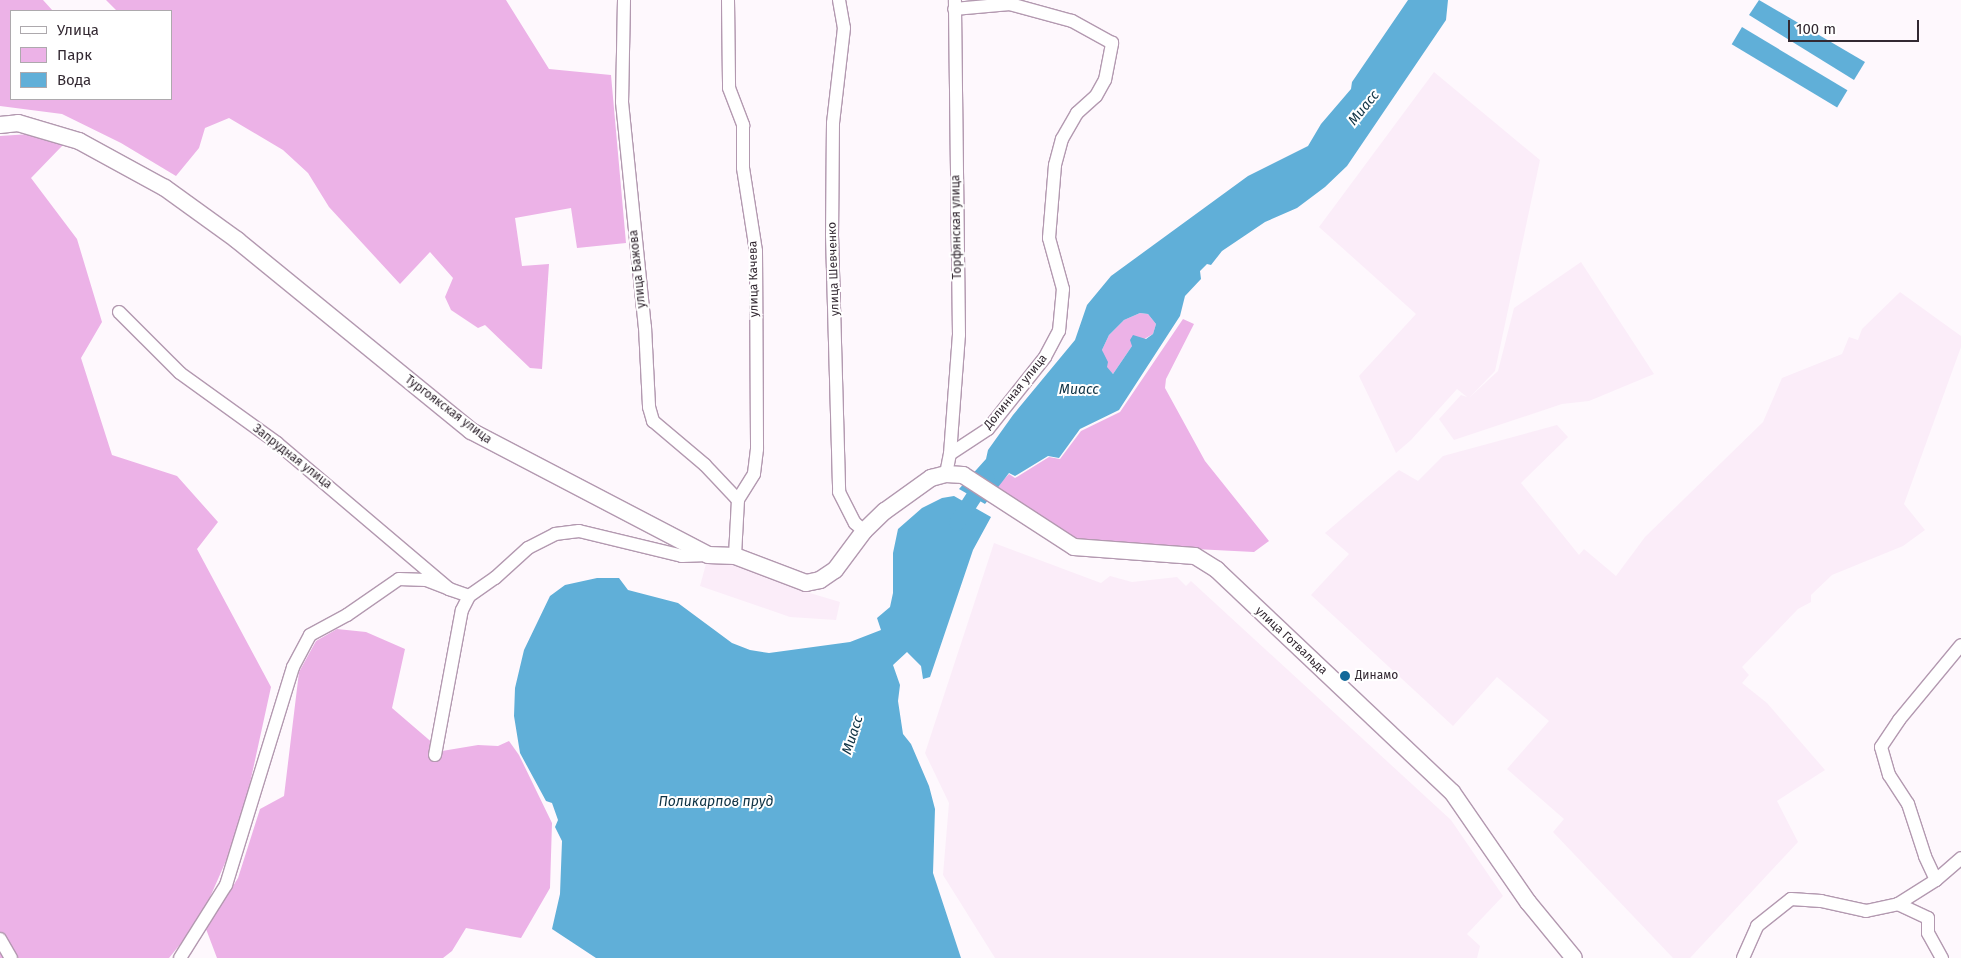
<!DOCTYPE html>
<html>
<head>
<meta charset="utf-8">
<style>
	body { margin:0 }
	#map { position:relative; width:1961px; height:958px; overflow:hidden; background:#fef8fd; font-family:"Fira Sans",sans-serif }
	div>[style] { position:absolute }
	.built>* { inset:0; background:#fbedf9 }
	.green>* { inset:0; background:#ecb2e7 }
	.water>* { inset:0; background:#60afd8; transform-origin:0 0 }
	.river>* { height:16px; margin:-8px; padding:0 8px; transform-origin:8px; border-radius:8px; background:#60afd8 }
	.roads { filter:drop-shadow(1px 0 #b399b0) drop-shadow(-1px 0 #b399b0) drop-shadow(0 1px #b399b0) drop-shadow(0 -1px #b399b0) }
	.minor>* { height:12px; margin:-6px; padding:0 6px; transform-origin:6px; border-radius:6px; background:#fff }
	.major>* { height:16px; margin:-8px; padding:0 8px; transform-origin:8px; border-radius:8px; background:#fff }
	.dots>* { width:14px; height:14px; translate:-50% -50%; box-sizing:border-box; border:2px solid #fff; border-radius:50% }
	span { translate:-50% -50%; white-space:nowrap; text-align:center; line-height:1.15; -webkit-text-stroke:4px #fff; paint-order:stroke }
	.street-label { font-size:12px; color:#332932 }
	.poi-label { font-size:12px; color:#332932 }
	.left { translate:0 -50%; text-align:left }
	.water-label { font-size:14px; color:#0e3244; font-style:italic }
	.legend { position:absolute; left:10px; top:10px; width:162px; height:90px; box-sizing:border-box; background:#fff; border:1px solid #ada9ad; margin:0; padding:6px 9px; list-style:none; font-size:15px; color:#332932 }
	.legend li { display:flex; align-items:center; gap:10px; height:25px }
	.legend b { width:25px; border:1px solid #ada9ad }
	.scale { position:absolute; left:1788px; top:20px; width:131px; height:22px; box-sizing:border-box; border:2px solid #332932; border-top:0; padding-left:6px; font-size:15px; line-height:18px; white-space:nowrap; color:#332932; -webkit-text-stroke:4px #fff; paint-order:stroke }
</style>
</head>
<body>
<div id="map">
	<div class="built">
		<i style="clip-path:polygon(1434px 72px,1540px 160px,1495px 371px,1469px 398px,1498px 371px,1514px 308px,1581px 262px,1654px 374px,1589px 401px,1562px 404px,1454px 440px,1439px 419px,1461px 395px,1467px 397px,1457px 389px,1411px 440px,1396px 453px,1359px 376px,1416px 314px,1319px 227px)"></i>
		<i style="clip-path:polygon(1900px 292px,1961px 336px,1961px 347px,1904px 504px,1925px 530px,1903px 546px,1832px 575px,1811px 595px,1811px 602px,1798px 609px,1742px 667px,1749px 675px,1742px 683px,1767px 703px,1825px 770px,1777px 801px,1798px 842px,1690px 958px,1673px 958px,1553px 832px,1564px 819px,1507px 769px,1549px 721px,1497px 677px,1453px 726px,1311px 595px,1349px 554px,1325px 533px,1399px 470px,1418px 481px,1443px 456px,1557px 425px,1568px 437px,1521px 483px,1579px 555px,1584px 549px,1616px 576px,1645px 537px,1763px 422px,1782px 378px,1842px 354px,1849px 337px,1858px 340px,1862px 329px)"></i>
		<i style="clip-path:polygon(994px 543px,1101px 583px,1110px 576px,1132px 582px,1177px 577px,1186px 586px,1191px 581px,1451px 820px,1503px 896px,1467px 934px,1480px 946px,1477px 958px,995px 958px,943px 875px,949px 803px,925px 753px)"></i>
		<i style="clip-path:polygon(733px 560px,756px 568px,793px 588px,840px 602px,836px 620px,790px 617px,700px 586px,706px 564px)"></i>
	</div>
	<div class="green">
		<i style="clip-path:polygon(0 0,43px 0,53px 11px,11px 11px,11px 99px,171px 99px,171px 11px,117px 11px,106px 0,506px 0,549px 69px,611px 75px,626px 243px,577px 248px,571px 208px,515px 218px,522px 266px,549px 264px,542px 369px,530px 368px,485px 325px,478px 328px,451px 310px,445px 297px,453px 278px,430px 252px,400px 284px,329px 207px,308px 173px,283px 150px,229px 118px,205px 128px,199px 148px,176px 176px,121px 143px,62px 114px,0 106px)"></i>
		<i style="clip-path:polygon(30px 134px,63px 145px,31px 178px,77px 239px,102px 322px,81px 358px,112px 455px,177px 476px,218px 522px,197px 549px,271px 687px,240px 829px,200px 920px,169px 958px,0 958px,0 136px)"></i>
		<i style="clip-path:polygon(1140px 313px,1148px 314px,1156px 324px,1153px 334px,1132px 346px,1113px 374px,1106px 367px,1102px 350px,1109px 335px,1124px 320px)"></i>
		<i style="clip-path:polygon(1183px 319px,1194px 324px,1166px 379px,1165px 388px,1205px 461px,1269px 541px,1254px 552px,1077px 543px,995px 488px,1009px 474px,1015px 478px,1049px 457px,1060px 459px,1081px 431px,1120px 412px)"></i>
		<i style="clip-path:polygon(337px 629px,366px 632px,405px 649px,392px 708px,442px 751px,478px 745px,498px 746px,509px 741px,519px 755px,552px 823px,550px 888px,521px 938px,466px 928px,452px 951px,443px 958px,217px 958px,206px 929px,238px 878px,260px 809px,284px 796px,299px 672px,316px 641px)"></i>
	</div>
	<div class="water">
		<i style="clip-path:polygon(evenodd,1408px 0,1448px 0,1446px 20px,1347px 166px,1325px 187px,1297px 208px,1265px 222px,1222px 251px,1211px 265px,1207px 264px,1200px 271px,1201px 279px,1185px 296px,1180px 316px,1119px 410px,1080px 429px,1059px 458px,1048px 456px,1015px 476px,1009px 473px,985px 504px,959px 489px,986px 459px,988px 450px,1013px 415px,1075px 340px,1087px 305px,1111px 276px,1248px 176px,1308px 146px,1321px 124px,1351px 89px,1352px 82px,1408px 0,1140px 313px,1148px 314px,1156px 324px,1153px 334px,1146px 339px,1133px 335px,1130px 340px,1132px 346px,1113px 374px,1107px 367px,1108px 362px,1102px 350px,1109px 335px,1124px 320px,1140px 313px)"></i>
		<i style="clip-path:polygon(1759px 0,1865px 62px,1854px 80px,1749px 15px)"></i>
		<i style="left:1742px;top:27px;width:123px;height:20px;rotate:31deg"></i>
		<i style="clip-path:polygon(954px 496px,991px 517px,973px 550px,930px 677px,923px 679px,921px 666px,907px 652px,893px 665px,900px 685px,898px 701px,903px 734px,911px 744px,929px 786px,935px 809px,933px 873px,961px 958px,596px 958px,552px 929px,560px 894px,562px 841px,555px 827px,558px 820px,552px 803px,546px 801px,520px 753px,514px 716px,515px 688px,524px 650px,550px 596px,565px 585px,597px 578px,619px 578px,628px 590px,678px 603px,732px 643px,750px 650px,769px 653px,850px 642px,881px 630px,877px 618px,890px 607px,893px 593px,893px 553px,898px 529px,922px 508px,942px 498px)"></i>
	</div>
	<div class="river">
		<i style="left:957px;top:523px;width:54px;rotate:-57.2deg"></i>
	</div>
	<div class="roads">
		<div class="minor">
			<i style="left:624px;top:0;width:102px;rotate:91.1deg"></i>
			<i style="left:622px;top:102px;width:226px;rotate:84.2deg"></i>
			<i style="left:645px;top:327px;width:80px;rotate:87.1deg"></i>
			<i style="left:649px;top:407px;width:15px;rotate:74deg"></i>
			<i style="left:653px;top:421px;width:68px;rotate:40.2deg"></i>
			<i style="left:705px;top:465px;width:48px;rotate:46.7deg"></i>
			<i style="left:728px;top:0;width:88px;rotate:89.3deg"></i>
			<i style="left:729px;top:88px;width:40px;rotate:69deg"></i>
			<i style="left:743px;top:125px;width:43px;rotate:90deg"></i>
			<i style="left:743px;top:168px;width:84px;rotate:81.1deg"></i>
			<i style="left:756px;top:251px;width:198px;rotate:89.7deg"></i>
			<i style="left:757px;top:449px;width:25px;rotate:97deg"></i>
			<i style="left:754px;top:474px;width:31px;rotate:122deg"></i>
			<i style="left:738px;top:500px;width:56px;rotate:93.1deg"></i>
			<i style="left:839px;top:0;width:28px;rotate:80deg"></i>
			<i style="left:844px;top:28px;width:96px;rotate:96.6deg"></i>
			<i style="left:833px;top:123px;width:112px;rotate:90.5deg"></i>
			<i style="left:832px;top:235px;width:257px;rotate:88.4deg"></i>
			<i style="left:839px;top:492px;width:35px;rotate:63deg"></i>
			<i style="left:855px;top:523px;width:12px;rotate:42deg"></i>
			<i style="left:119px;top:312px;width:86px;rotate:45deg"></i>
			<i style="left:180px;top:373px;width:120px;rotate:35.8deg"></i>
			<i style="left:277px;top:443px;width:226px;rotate:40.3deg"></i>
			<i style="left:449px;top:589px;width:21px;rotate:19deg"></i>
			<i style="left:950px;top:454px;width:119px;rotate:-85.7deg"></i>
			<i style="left:959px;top:335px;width:335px;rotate:-90.7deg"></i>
			<i style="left:946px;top:474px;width:20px;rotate:-79deg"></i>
			<i style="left:950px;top:454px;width:45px;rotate:-33.3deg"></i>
			<i style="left:988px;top:429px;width:92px;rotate:-51.6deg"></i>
			<i style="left:1045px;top:357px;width:30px;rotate:-62deg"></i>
			<i style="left:1059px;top:331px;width:42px;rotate:-84.6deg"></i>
			<i style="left:1063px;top:289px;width:53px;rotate:-105.4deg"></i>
			<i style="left:1049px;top:238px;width:73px;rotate:-85.3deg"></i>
			<i style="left:1055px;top:165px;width:27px;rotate:-75deg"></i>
			<i style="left:1062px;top:139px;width:30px;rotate:-60deg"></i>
			<i style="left:1077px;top:113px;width:25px;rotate:-42deg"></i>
			<i style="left:1096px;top:96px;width:18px;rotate:-61deg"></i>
			<i style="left:1105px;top:80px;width:38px;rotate:-79deg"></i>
			<i style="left:1112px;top:43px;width:46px;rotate:-151.2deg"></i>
			<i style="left:1072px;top:21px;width:64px;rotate:-164.7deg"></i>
			<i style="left:1010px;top:4px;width:56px;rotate:174.9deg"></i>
			<i style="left:435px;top:755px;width:147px;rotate:-79.5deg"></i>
			<i style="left:462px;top:610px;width:16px;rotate:-63deg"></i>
			<i style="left:469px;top:596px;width:32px;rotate:-35deg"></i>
			<i style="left:495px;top:578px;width:45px;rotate:-42.3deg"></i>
			<i style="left:528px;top:548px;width:30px;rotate:-27deg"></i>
			<i style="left:555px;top:534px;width:24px;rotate:-7deg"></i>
			<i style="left:579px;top:531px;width:106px;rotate:13.6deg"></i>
			<i style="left:682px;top:556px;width:26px;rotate:-2deg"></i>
			<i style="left:1936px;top:880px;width:26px;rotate:-115deg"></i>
			<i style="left:1925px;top:856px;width:55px;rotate:-108.1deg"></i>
			<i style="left:1908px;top:804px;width:35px;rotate:-123deg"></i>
			<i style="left:1889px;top:775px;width:29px;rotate:-106deg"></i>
			<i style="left:1881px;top:747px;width:32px;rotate:-56deg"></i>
			<i style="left:1899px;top:720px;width:97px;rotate:-50.4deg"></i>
			<i style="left:1898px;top:904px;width:33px;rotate:25deg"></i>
			<i style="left:1928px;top:918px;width:15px;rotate:90deg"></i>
			<i style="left:1928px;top:933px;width:29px;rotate:61deg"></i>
			<i style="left:0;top:939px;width:22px;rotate:60deg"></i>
			<i style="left:180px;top:958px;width:86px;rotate:-57.8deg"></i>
			<i style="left:226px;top:885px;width:228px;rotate:-72.9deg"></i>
			<i style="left:293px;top:667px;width:36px;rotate:-62deg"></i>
			<i style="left:310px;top:635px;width:42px;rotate:-28.4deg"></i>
			<i style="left:347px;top:615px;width:63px;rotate:-34.7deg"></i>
			<i style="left:399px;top:579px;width:27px;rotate:2deg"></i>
			<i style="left:426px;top:580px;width:25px;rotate:21deg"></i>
			<i style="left:1743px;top:958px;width:35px;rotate:-66deg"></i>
			<i style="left:1757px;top:926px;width:43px;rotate:-38.5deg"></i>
			<i style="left:1791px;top:899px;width:30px;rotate:4deg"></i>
			<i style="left:1821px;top:901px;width:46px;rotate:12.5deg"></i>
			<i style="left:1866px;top:911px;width:33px;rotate:-12deg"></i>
			<i style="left:1898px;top:904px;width:45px;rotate:-32.3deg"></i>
			<i style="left:1936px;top:880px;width:33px;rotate:-41deg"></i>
		</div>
		<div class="major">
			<i style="left:0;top:125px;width:18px;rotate:-6deg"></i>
			<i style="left:18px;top:123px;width:64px;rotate:16.4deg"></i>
			<i style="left:79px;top:141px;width:98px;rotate:28.7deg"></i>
			<i style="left:165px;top:188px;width:89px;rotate:35.8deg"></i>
			<i style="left:237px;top:240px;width:302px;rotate:39.2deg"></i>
			<i style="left:471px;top:431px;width:267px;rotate:27.6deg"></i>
			<i style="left:708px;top:555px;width:27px;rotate:2deg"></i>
			<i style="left:735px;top:556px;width:76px;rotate:20.8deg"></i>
			<i style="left:806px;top:583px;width:14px;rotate:-12deg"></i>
			<i style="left:820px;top:580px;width:18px;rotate:-34deg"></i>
			<i style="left:835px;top:570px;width:49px;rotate:-53.4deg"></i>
			<i style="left:864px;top:531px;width:29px;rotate:-44deg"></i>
			<i style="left:885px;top:511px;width:57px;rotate:-35.7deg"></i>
			<i style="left:931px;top:478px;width:16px;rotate:-15deg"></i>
			<i style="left:946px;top:474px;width:17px;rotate:3deg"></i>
			<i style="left:963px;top:475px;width:132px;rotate:33deg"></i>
			<i style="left:1074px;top:547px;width:121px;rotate:4.3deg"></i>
			<i style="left:1195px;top:556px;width:26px;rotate:32deg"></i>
			<i style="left:1217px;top:570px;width:323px;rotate:43.4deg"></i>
			<i style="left:1452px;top:792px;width:134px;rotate:55.4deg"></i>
			<i style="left:1528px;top:902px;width:72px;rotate:50.6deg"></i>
		</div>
	</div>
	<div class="dots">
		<i style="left:1345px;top:676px;background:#116999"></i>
	</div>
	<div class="street-label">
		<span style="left:957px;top:227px;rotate:-91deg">Торфянская улица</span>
		<span style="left:638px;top:269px;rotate:-96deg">улица Бажова</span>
		<span style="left:834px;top:269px;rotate:-92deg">улица Шевченко</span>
		<span style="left:754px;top:279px;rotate:-91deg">улица Качева</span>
		<span style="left:1016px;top:392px;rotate:-51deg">Долинная улица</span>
		<span style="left:448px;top:410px;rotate:37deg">Тургоякская улица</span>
		<span style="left:292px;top:457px;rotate:38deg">Запрудная улица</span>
		<span style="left:1291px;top:641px;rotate:43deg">улица Готвальда</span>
	</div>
	<div class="poi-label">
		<span class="left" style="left:1355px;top:676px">Динамо</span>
	</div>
	<div class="water-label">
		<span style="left:1364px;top:108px;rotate:-51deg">Миасс</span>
		<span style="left:1079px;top:390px">Миасс</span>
		<span style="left:853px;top:735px;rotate:-72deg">Миасс</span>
		<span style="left:716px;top:802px">Поликарпов пруд</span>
	</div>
	<ul class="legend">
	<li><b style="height:6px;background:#fff"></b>Улица</li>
	<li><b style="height:14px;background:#ecb2e7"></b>Парк</li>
	<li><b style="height:14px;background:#60afd8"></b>Вода</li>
	</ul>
	<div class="scale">100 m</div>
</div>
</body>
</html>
